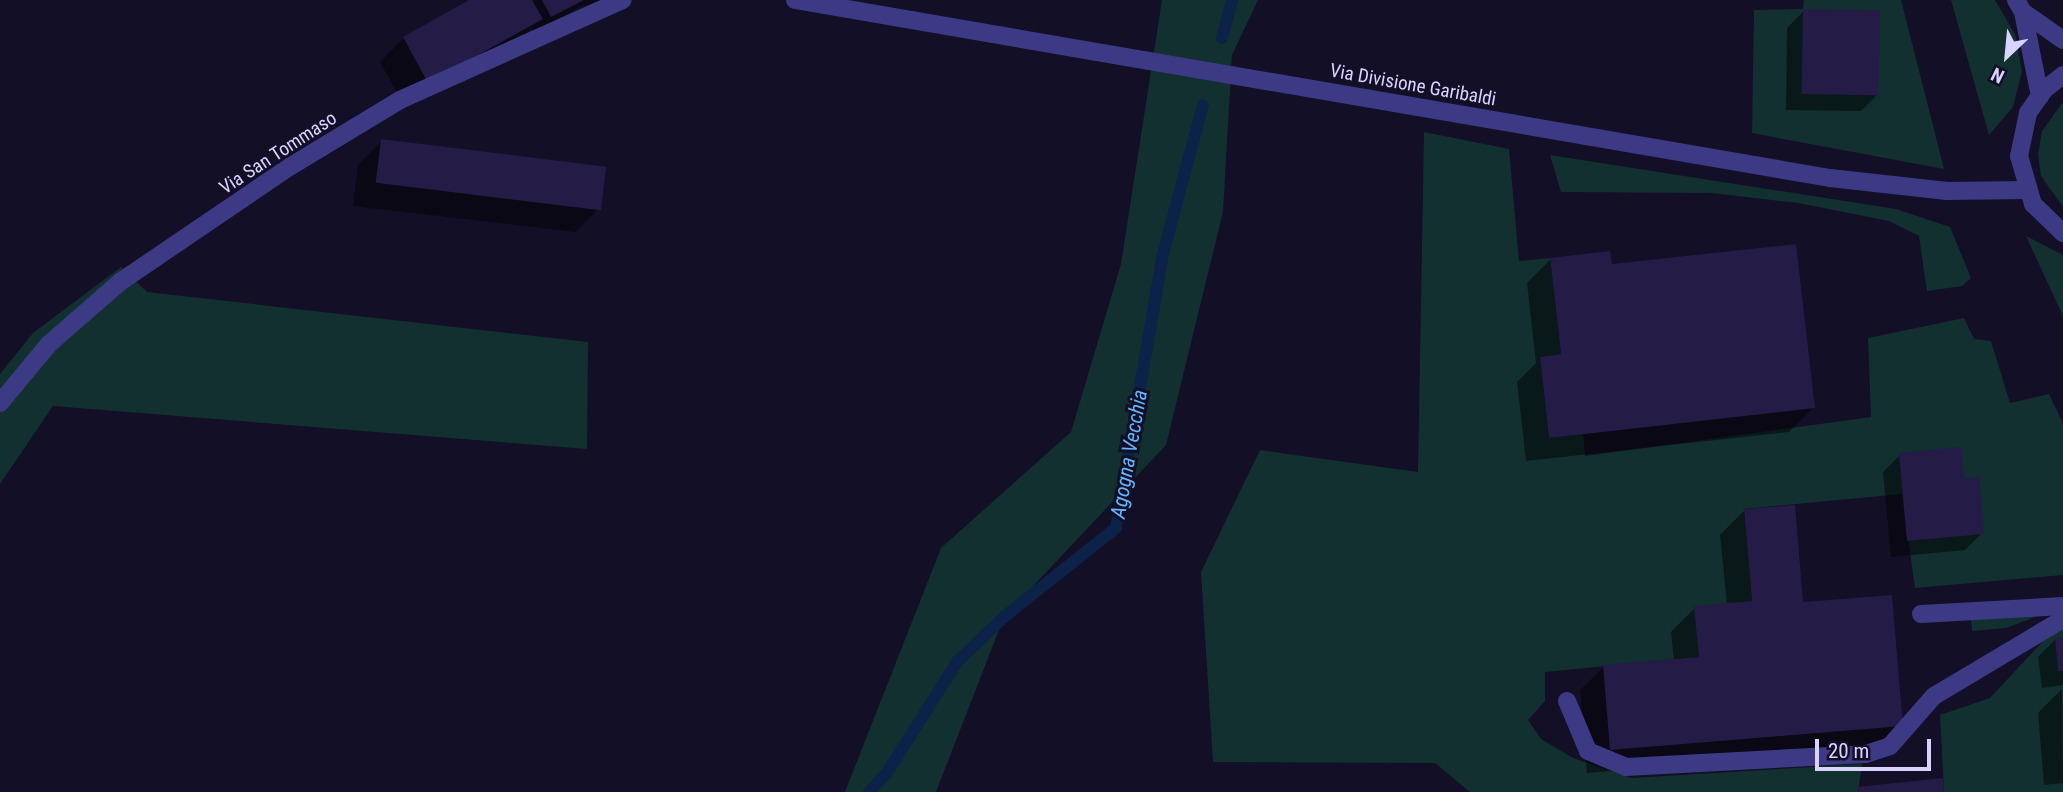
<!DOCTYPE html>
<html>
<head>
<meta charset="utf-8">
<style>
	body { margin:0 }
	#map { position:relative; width:2063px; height:792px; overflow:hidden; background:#130f26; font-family:"Roboto Condensed",sans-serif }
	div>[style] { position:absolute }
	.green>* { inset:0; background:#12302f }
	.shadow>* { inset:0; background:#0007 }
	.stream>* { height:12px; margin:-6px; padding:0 6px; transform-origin:6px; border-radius:6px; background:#0c2248 }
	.building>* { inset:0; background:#241b47; transform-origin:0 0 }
	.minor>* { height:18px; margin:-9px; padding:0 9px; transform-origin:9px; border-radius:9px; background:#3d3a85 }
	span { translate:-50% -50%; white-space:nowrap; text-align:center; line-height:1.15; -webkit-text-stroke:6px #130f26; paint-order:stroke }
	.street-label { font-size:19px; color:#d9d4ff }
	.water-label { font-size:21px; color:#62b6ff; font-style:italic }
	.north { position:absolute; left:1972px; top:21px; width:70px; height:70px; -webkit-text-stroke:5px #130f26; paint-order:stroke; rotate:206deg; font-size:19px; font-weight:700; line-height:28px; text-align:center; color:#d9d4ff }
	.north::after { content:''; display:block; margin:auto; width:24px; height:32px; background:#d9d4ff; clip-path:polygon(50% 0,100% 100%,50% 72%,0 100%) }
	.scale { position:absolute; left:1815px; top:739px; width:116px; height:32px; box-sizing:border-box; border:4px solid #d9d4ff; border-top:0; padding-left:9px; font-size:21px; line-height:24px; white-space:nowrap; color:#d9d4ff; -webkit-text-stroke:5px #130f26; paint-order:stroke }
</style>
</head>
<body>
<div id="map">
	<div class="green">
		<i style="clip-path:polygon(1162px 0,1258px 0,1232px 55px,1223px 212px,1166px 445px,1004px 617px,936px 792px,845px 792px,941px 548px,1071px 432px,1121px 264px)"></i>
		<i style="clip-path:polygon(1804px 0,1901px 0,1944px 169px,1752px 133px,1754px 10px,1803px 9px)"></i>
		<i style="clip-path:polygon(1951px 0,1995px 0,2015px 34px,2022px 71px,2013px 107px,1989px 135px)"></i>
		<i style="clip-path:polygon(2063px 102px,2063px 207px,2041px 176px,2038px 154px,2042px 131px)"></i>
		<i style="clip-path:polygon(1424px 132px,1509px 149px,1519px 261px,1550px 258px,1561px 354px,1540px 357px,1549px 438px,1583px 434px,1585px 456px,1871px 417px,1868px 338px,1964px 318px,1974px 339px,1991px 341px,2010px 403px,2049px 394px,2063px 424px,2063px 575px,1915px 588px,1902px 494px,1744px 509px,1752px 601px,1699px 657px,1545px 672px,1545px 701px,1528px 720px,1541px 739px,1573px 758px,1632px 778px,1862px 764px,1858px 792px,1470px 792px,1435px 763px,1213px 762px,1201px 572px,1260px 450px,1418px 472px)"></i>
		<i style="clip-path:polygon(1550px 155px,1896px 209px,1950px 227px,1971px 278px,1962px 286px,1927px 291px,1919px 236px,1889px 221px,1798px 203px,1712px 193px,1561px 192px)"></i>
		<i style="clip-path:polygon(2026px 236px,2063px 255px,2063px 316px)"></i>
		<i style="clip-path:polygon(121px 267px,147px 292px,588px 342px,587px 449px,53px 406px,0 484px,0 374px,33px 333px)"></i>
		<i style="clip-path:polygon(2038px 616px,2006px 628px,1972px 631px,1971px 618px)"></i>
		<i style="clip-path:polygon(2063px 629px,2063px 792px,1944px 792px,1940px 715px,1990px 698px,2045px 639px)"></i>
	</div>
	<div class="shadow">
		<i style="clip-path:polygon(472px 0,606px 0,581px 6px,534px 33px,532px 28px,517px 43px,404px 105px,380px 62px,404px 38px)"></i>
		<i style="clip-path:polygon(1804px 11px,1878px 94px,1861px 111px,1786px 110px,1787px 28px)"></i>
		<i style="clip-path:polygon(382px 141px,599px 208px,576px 232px,353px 206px,358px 165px)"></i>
		<i style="clip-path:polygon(1551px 259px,1610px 266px,1813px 408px,1789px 432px,1526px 461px,1517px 382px,1536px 363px,1527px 283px)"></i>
		<i style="clip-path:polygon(1900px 455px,1962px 480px,1982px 533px,1965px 550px,1891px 557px,1883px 472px)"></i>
		<i style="clip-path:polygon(1744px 511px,1802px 604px,1901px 725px,1877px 749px,1587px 773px,1580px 690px,1604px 667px,1674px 661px,1671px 632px,1695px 608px,1727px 605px,1720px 535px)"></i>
		<i style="clip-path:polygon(2063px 639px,2063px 685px,2042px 688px,2038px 657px,2055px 640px)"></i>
		<i style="clip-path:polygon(2062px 689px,2063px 783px,2044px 785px,2038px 713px)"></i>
	</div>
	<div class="stream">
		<i style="left:1222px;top:38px;width:39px;rotate:-75deg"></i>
		<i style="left:869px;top:792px;width:25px;rotate:-47deg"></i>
		<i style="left:886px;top:774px;width:133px;rotate:-57.6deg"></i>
		<i style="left:957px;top:662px;width:65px;rotate:-43.8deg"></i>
		<i style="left:1004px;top:617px;width:143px;rotate:-38.5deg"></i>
		<i style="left:1116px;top:528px;width:278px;rotate:-80.3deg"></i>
		<i style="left:1163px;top:254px;width:154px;rotate:-75deg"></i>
	</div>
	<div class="building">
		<i style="clip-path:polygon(469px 0,532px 0,543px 19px,428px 83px,403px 37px)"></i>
		<i style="clip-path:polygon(542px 0,584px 0,551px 17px)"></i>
		<i style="left:1803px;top:9px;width:77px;height:85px;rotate:1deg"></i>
		<i style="left:381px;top:139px;width:227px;height:44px;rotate:7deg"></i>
		<i style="clip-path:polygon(1796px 244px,1815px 408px,1549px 438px,1540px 357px,1561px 354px,1550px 258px,1610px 251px,1612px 264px)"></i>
		<i style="clip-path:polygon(1961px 447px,1964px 478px,1979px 477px,1984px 534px,1907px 541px,1899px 453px)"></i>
		<i style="clip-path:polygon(1795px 505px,1803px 602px,1892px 595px,1903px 726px,1610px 750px,1603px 665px,1699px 657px,1694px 606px,1752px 601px,1744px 509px)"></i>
		<i style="clip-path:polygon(2055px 638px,2063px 638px,2063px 671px,2058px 671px)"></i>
		<i style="clip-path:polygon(1943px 778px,1944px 792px,1858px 792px,1857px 787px)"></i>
	</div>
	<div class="minor">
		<i style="left:795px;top:0;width:1050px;rotate:9.76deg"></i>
		<i style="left:1830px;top:178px;width:118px;rotate:6.3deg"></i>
		<i style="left:1947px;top:191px;width:79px;rotate:-0.7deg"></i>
		<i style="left:2016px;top:0;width:14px;rotate:60deg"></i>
		<i style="left:2023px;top:12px;width:86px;rotate:78.6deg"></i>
		<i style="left:2023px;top:12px;width:49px;rotate:35deg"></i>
		<i style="left:2063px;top:75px;width:24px;rotate:142deg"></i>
		<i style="left:2044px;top:90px;width:28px;rotate:125deg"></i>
		<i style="left:2028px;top:113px;width:44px;rotate:101.8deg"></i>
		<i style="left:2019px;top:156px;width:50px;rotate:73.7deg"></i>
		<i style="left:2033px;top:204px;width:42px;rotate:44deg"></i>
		<i style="left:0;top:403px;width:77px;rotate:-50.3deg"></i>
		<i style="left:49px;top:344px;width:94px;rotate:-41.1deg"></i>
		<i style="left:120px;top:282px;width:207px;rotate:-34.2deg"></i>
		<i style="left:291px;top:166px;width:127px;rotate:-31.2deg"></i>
		<i style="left:400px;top:100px;width:244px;rotate:-24.2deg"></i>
		<i style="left:1921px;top:614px;width:142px;rotate:-3.2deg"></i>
		<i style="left:1567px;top:701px;width:54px;rotate:67.2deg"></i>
		<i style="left:1588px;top:751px;width:41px;rotate:22.8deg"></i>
		<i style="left:1626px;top:767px;width:240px;rotate:-3.1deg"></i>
		<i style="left:1866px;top:754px;width:25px;rotate:-18deg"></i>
		<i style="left:1890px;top:746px;width:67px;rotate:-48.7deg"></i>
		<i style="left:1934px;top:696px;width:150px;rotate:-30.8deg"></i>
	</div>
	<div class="street-label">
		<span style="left:1413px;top:85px;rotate:10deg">Via Divisione Garibaldi</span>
		<span style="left:278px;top:153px;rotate:-33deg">Via San Tommaso</span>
	</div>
	<div class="water-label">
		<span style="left:1129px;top:454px;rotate:-80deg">Agogna Vecchia</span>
	</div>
	<div class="north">N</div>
	<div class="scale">20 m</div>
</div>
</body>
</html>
